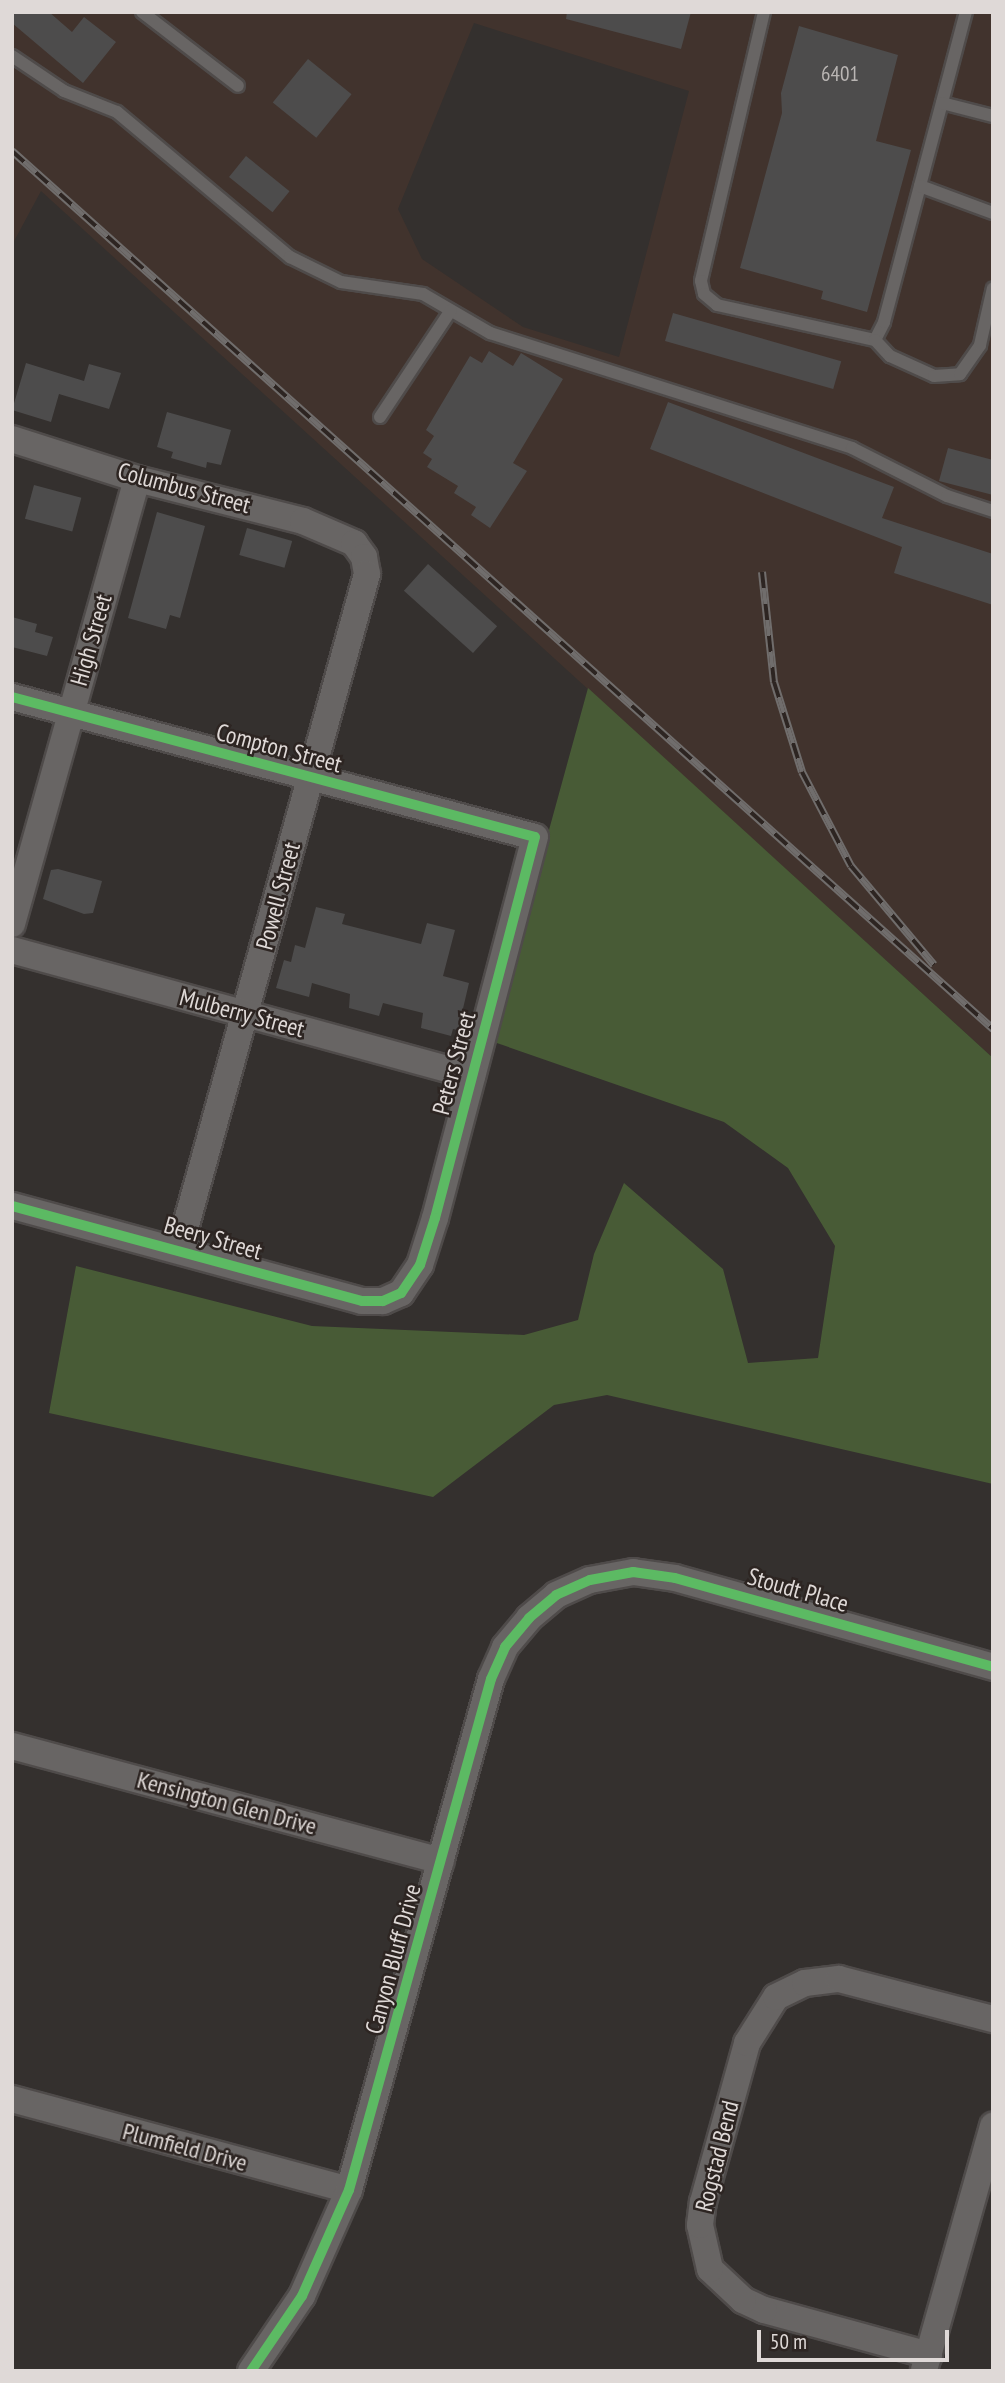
<!DOCTYPE html>
<html>
<head>
<meta charset="utf-8">
<style>
	body { margin:0 }
	#map { position:relative; width:1005px; height:2383px; overflow:hidden; background:#34302e; font-family:"PT Sans Narrow",sans-serif }
	div>[style] { position:absolute }
	.built>* { inset:0; background:#41332d }
	.forest>* { inset:0; background:#485b36 }
	.building>* { inset:0; background:#4d4c4c; transform-origin:0 0 }
	.roads { filter:drop-shadow(2px 0 #4f4b4a) drop-shadow(-2px 0 #4f4b4a) drop-shadow(0 2px #4f4b4a) drop-shadow(0 -2px #4f4b4a) }
	.service>* { height:12px; margin:-6px; padding:0 6px; transform-origin:6px; border-radius:6px; background:#686564 }
	.minor>* { height:26px; margin:-13px; padding:0 13px; transform-origin:13px; border-radius:13px; background:#686564 }
	.rail>* { height:8px; margin-top:-4px; transform-origin:0; background:repeating-linear-gradient(90deg,#2d2522 0 16px,#706d6c 0 32px); box-sizing:border-box; border-block:2px solid #706d6c }
	.cycleway>* { height:10px; margin:-5px; padding:0 5px; transform-origin:5px; border-radius:5px; background:#5cba63 }
	span { translate:-50% -50%; white-space:nowrap; text-align:center; line-height:1.15; -webkit-text-stroke:5px #2d2522; paint-order:stroke }
	.number-label { font-size:21px; color:#bab6b4 }
	.number-label span { -webkit-text-stroke-width:0 }
	.street-label { font-size:24px; color:#dfd9d7 }
	.frame { position:absolute; inset:0; border:14px solid #dfd9d7; pointer-events:none }
	.scale { position:absolute; left:757px; top:2330px; width:192px; height:32px; box-sizing:border-box; border:4px solid #dfd9d7; border-top:0; padding-left:9px; font-size:21px; line-height:24px; white-space:nowrap; color:#dfd9d7; -webkit-text-stroke:5px #2d2522; paint-order:stroke }
</style>
</head>
<body>
<div id="map">
	<div class="built">
		<i style="clip-path:polygon(evenodd,12px 12px,993px 12px,993px 1058px,41px 191px,12px 245px,12px 12px,474px 23px,689px 91px,619px 357px,523px 327px,422px 259px,398px 209px,474px 23px)"></i>
	</div>
	<div class="forest">
		<i style="clip-path:polygon(588px 688px,993px 1058px,993px 1484px,607px 1395px,554px 1405px,433px 1497px,49px 1413px,76px 1266px,312px 1326px,524px 1335px,578px 1320px,594px 1254px,624px 1183px,723px 1269px,748px 1363px,818px 1358px,835px 1246px,788px 1168px,724px 1122px,491px 1041px)"></i>
	</div>
	<div class="building">
		<i style="clip-path:polygon(12px 12px,49px 12px,72px 32px,84px 17px,116px 42px,83px 83px,12px 23px)"></i>
		<i style="clip-path:polygon(567px 12px,691px 12px,681px 49px,566px 19px)"></i>
		<i style="clip-path:polygon(799px 26px,898px 55px,876px 141px,911px 150px,867px 312px,821px 299px,823px 291px,740px 268px,782px 113px,781px 93px)"></i>
		<i style="left:308px;top:59px;width:56px;height:56px;rotate:39deg"></i>
		<i style="left:246px;top:156px;width:56px;height:27px;rotate:39deg"></i>
		<i style="left:673px;top:313px;width:175px;height:29px;rotate:16deg"></i>
		<i style="clip-path:polygon(489px 351px,513px 366px,521px 353px,563px 379px,513px 463px,527px 471px,490px 528px,471px 515px,476px 507px,454px 493px,458px 486px,427px 467px,432px 459px,423px 453px,434px 436px,426px 430px,470px 356px,482px 363px)"></i>
		<i style="clip-path:polygon(26px 363px,84px 381px,89px 364px,121px 373px,109px 409px,59px 394px,51px 422px,12px 410px)"></i>
		<i style="clip-path:polygon(668px 402px,894px 487px,882px 518px,993px 554px,993px 605px,894px 573px,902px 547px,650px 449px)"></i>
		<i style="clip-path:polygon(167px 412px,231px 430px,221px 465px,207px 462px,206px 468px,171px 458px,173px 452px,157px 447px)"></i>
		<i style="clip-path:polygon(948px 448px,993px 460px,993px 495px,939px 481px)"></i>
		<i style="left:34px;top:485px;width:49px;height:35px;rotate:15deg"></i>
		<i style="clip-path:polygon(157px 512px,205px 526px,180px 618px,170px 615px,166px 629px,128px 618px)"></i>
		<i style="left:247px;top:528px;width:47px;height:28px;rotate:16deg"></i>
		<i style="left:428px;top:564px;width:93px;height:36px;rotate:42deg"></i>
		<i style="clip-path:polygon(12px 617px,37px 624px,35px 632px,53px 637px,47px 656px,12px 647px)"></i>
		<i style="clip-path:polygon(58px 869px,102px 881px,93px 913px,84px 914px,43px 899px,51px 870px)"></i>
		<i style="clip-path:polygon(316px 907px,345px 914px,342px 924px,421px 944px,427px 923px,455px 930px,443px 976px,469px 983px,458px 1030px,453px 1029px,451px 1036px,421px 1028px,423px 1013px,383px 1003px,379px 1016px,349px 1008px,350px 994px,312px 983px,309px 997px,276px 988px,284px 960px,291px 962px,295px 945px,305px 948px)"></i>
	</div>
	<div class="roads">
		<div class="service">
			<i style="left:142px;top:12px;width:121px;rotate:37.6deg"></i>
			<i style="left:764px;top:12px;width:276px;rotate:103.2deg"></i>
			<i style="left:701px;top:281px;width:13px;rotate:77deg"></i>
			<i style="left:704px;top:294px;width:17px;rotate:40deg"></i>
			<i style="left:717px;top:305px;width:162px;rotate:12.5deg"></i>
			<i style="left:875px;top:340px;width:20px;rotate:-63deg"></i>
			<i style="left:884px;top:322px;width:321px;rotate:-75.2deg"></i>
			<i style="left:12px;top:56px;width:63px;rotate:33.9deg"></i>
			<i style="left:64px;top:91px;width:57px;rotate:21.6deg"></i>
			<i style="left:117px;top:112px;width:226px;rotate:40deg"></i>
			<i style="left:290px;top:257px;width:57px;rotate:26.1deg"></i>
			<i style="left:341px;top:282px;width:83px;rotate:8.3deg"></i>
			<i style="left:423px;top:294px;width:78px;rotate:30.2deg"></i>
			<i style="left:490px;top:333px;width:380px;rotate:17.6deg"></i>
			<i style="left:852px;top:448px;width:106px;rotate:26.8deg"></i>
			<i style="left:947px;top:496px;width:48px;rotate:18.1deg"></i>
			<i style="left:942px;top:103px;width:53px;rotate:14.3deg"></i>
			<i style="left:920px;top:186px;width:78px;rotate:20.3deg"></i>
			<i style="left:875px;top:340px;width:22px;rotate:47deg"></i>
			<i style="left:890px;top:356px;width:48px;rotate:24.4deg"></i>
			<i style="left:934px;top:376px;width:26px;rotate:-4deg"></i>
			<i style="left:960px;top:374px;width:35px;rotate:-55deg"></i>
			<i style="left:980px;top:345px;width:58px;rotate:-77.2deg"></i>
			<i style="left:380px;top:417px;width:128px;rotate:-56.4deg"></i>
		</div>
		<div class="minor">
			<i style="left:12px;top:439px;width:131px;rotate:17.7deg"></i>
			<i style="left:137px;top:479px;width:171px;rotate:14.2deg"></i>
			<i style="left:303px;top:521px;width:56px;rotate:23.3deg"></i>
			<i style="left:354px;top:543px;width:17px;rotate:54deg"></i>
			<i style="left:364px;top:557px;width:17px;rotate:80deg"></i>
			<i style="left:367px;top:574px;width:702px;rotate:105.54deg"></i>
			<i style="left:12px;top:697px;width:541px;rotate:14.99deg"></i>
			<i style="left:535px;top:837px;width:394px;rotate:104.7deg"></i>
			<i style="left:435px;top:1218px;width:49px;rotate:107.7deg"></i>
			<i style="left:420px;top:1265px;width:34px;rotate:124deg"></i>
			<i style="left:401px;top:1293px;width:20px;rotate:156deg"></i>
			<i style="left:383px;top:1301px;width:21px;rotate:180deg"></i>
			<i style="left:362px;top:1301px;width:363px;rotate:-164.8deg"></i>
			<i style="left:12px;top:924px;width:462px;rotate:-74.3deg"></i>
			<i style="left:12px;top:950px;width:477px;rotate:15.3deg"></i>
			<i style="left:12px;top:1746px;width:444px;rotate:15deg"></i>
			<i style="left:12px;top:2099px;width:349px;rotate:15.1deg"></i>
			<i style="left:929px;top:2355px;width:171px;rotate:-164.7deg"></i>
			<i style="left:764px;top:2310px;width:23px;rotate:-155deg"></i>
			<i style="left:743px;top:2300px;width:45px;rotate:-136.8deg"></i>
			<i style="left:710px;top:2269px;width:45px;rotate:-102.8deg"></i>
			<i style="left:700px;top:2225px;width:23px;rotate:-83deg"></i>
			<i style="left:703px;top:2202px;width:165px;rotate:-74.5deg"></i>
			<i style="left:747px;top:2043px;width:54px;rotate:-57.8deg"></i>
			<i style="left:776px;top:1997px;width:32px;rotate:-26deg"></i>
			<i style="left:805px;top:1983px;width:34px;rotate:-7deg"></i>
			<i style="left:839px;top:1979px;width:159px;rotate:14.6deg"></i>
			<i style="left:924px;top:2370px;width:254px;rotate:-74.2deg"></i>
			<i style="left:251px;top:2371px;width:91px;rotate:-55.8deg"></i>
			<i style="left:302px;top:2296px;width:116px;rotate:-66.1deg"></i>
			<i style="left:349px;top:2190px;width:530px;rotate:-74.47deg"></i>
			<i style="left:491px;top:1679px;width:35px;rotate:-66deg"></i>
			<i style="left:505px;top:1647px;width:38px;rotate:-50deg"></i>
			<i style="left:529px;top:1618px;width:35px;rotate:-40deg"></i>
			<i style="left:556px;top:1595px;width:37px;rotate:-24deg"></i>
			<i style="left:590px;top:1580px;width:44px;rotate:-10.5deg"></i>
			<i style="left:633px;top:1572px;width:42px;rotate:8.1deg"></i>
			<i style="left:675px;top:1578px;width:330px;rotate:15.6deg"></i>
		</div>
	</div>
	<div class="rail">
		<i style="left:12px;top:151px;width:1317px;rotate:41.83deg"></i>
		<i style="left:762px;top:572px;width:111px;rotate:83.8deg"></i>
		<i style="left:774px;top:682px;width:94px;rotate:72.7deg"></i>
		<i style="left:802px;top:772px;width:106px;rotate:62.5deg"></i>
		<i style="left:851px;top:866px;width:129px;rotate:50deg"></i>
	</div>
	<div class="cycleway">
		<i style="left:12px;top:697px;width:541px;rotate:14.99deg"></i>
		<i style="left:535px;top:837px;width:394px;rotate:104.7deg"></i>
		<i style="left:435px;top:1218px;width:49px;rotate:107.7deg"></i>
		<i style="left:420px;top:1265px;width:34px;rotate:124deg"></i>
		<i style="left:401px;top:1293px;width:20px;rotate:156deg"></i>
		<i style="left:383px;top:1301px;width:21px;rotate:180deg"></i>
		<i style="left:362px;top:1301px;width:363px;rotate:-164.8deg"></i>
		<i style="left:251px;top:2371px;width:91px;rotate:-55.8deg"></i>
		<i style="left:302px;top:2296px;width:116px;rotate:-66.1deg"></i>
		<i style="left:349px;top:2190px;width:530px;rotate:-74.47deg"></i>
		<i style="left:491px;top:1679px;width:35px;rotate:-66deg"></i>
		<i style="left:505px;top:1647px;width:38px;rotate:-50deg"></i>
		<i style="left:529px;top:1618px;width:35px;rotate:-40deg"></i>
		<i style="left:556px;top:1595px;width:37px;rotate:-24deg"></i>
		<i style="left:590px;top:1580px;width:44px;rotate:-10.5deg"></i>
		<i style="left:633px;top:1572px;width:42px;rotate:8.1deg"></i>
		<i style="left:675px;top:1578px;width:330px;rotate:15.6deg"></i>
	</div>
	<div class="number-label">
		<span style="left:840px;top:74px">6401</span>
	</div>
	<div class="street-label">
		<span style="left:184px;top:488px;rotate:15deg">Columbus Street</span>
		<span style="left:91px;top:640px;rotate:-74deg">High Street</span>
		<span style="left:279px;top:748px;rotate:15deg">Compton Street</span>
		<span style="left:278px;top:896px;rotate:-75deg">Powell Street</span>
		<span style="left:242px;top:1013px;rotate:15deg">Mulberry Street</span>
		<span style="left:454px;top:1063px;rotate:-75deg">Peters Street</span>
		<span style="left:213px;top:1238px;rotate:16deg">Beery Street</span>
		<span style="left:798px;top:1590px;rotate:16deg">Stoudt Place</span>
		<span style="left:227px;top:1803px;rotate:15deg">Kensington Glen Drive</span>
		<span style="left:393px;top:1959px;rotate:-75deg">Canyon Bluff Drive</span>
		<span style="left:185px;top:2147px;rotate:15deg">Plumfield Drive</span>
		<span style="left:717px;top:2156px;rotate:-76deg">Rogstad Bend</span>
	</div>
	<div class="frame"></div>
	<div class="scale">50 m</div>
</div>
</body>
</html>
